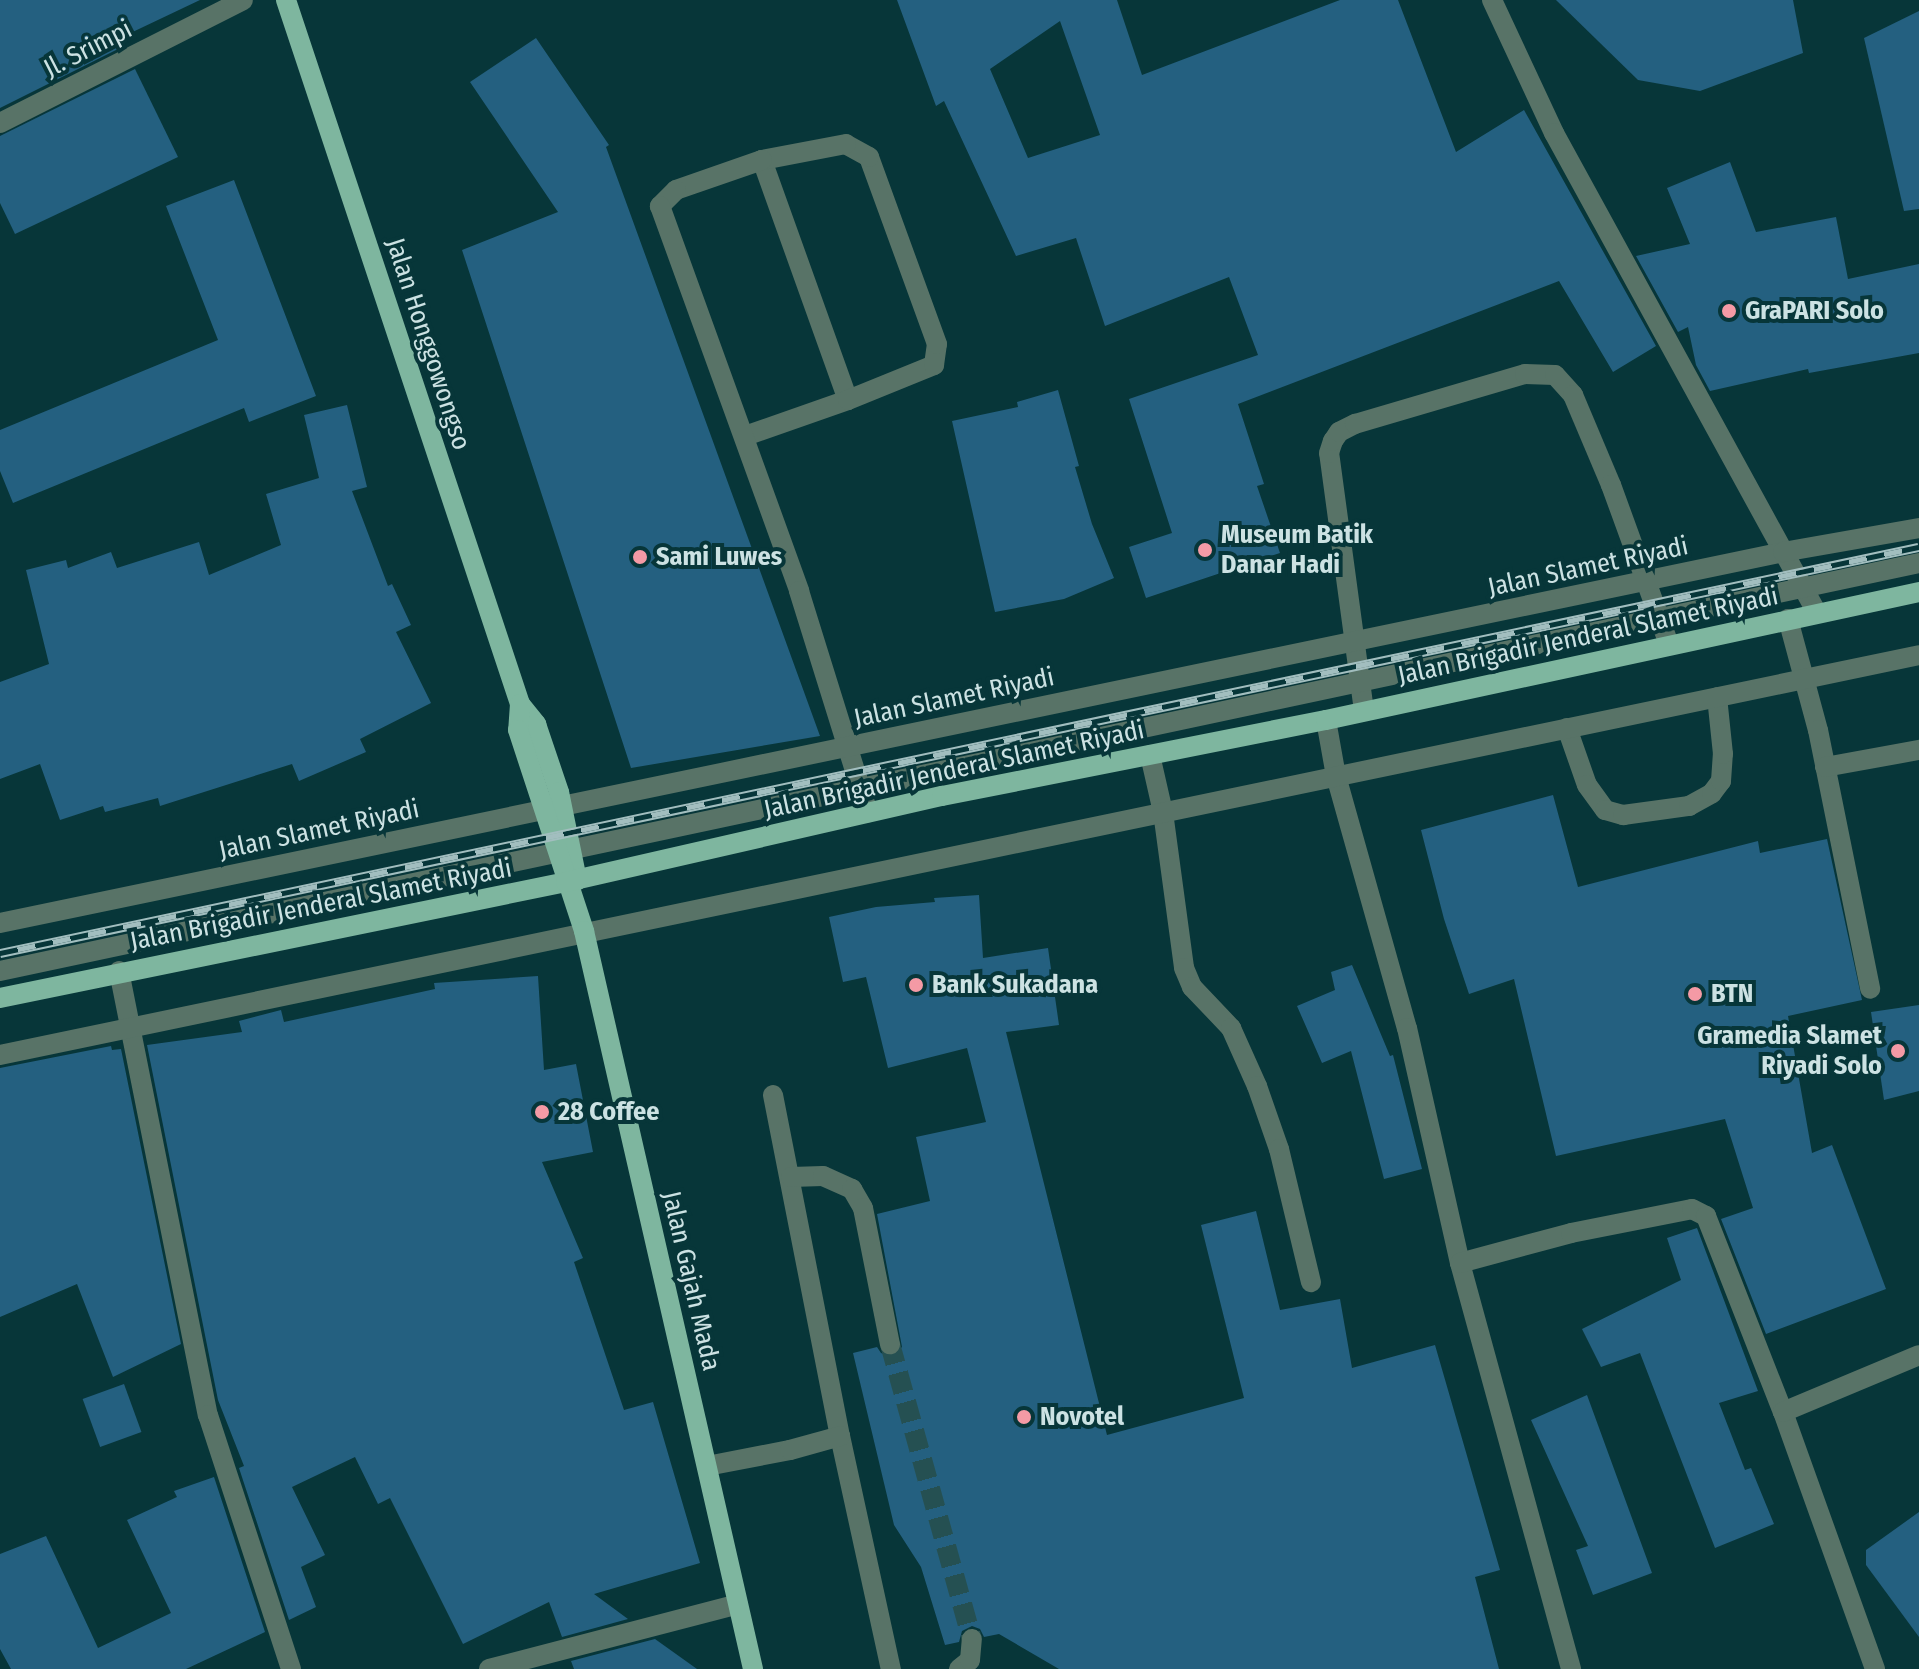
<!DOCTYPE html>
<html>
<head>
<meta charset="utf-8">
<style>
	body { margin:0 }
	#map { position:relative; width:1919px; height:1669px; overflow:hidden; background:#073639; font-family:"Fira Sans Condensed",sans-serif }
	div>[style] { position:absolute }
	.building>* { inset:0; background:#246080; transform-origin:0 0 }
	.minor-tunnel>* { height:20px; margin-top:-10px; transform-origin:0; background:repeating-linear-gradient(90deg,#255052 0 20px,transparent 0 30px) }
	.minor>* { height:20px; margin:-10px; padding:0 10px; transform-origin:10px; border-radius:10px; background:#587367 }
	.major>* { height:20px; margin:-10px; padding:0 10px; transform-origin:10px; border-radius:10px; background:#7eb69f }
	.rail>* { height:9px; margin-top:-4.5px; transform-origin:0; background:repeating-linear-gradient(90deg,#073639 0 18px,#a2bebf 0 36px); box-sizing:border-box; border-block:2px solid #a2bebf }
	.dots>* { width:22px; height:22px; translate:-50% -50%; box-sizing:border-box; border:4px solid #073639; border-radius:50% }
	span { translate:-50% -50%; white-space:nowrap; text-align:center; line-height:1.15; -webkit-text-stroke:8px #073639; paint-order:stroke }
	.street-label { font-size:26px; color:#cce2e3 }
	.poi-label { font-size:26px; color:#cce2e3; font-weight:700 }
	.left { translate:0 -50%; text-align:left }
	.right { translate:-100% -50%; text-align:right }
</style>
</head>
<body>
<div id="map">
	<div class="building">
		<i style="clip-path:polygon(0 0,200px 0,120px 38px,124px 46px,0 108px)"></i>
		<i style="clip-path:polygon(evenodd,897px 0,1117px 0,1142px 75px,1340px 0,1398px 0,1456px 152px,1524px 110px,1656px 346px,1613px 372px,1559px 281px,1238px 404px,1264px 484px,1257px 486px,1280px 553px,1146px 598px,1129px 547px,1172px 533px,1129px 399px,1258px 355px,1229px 277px,1105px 326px,1076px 238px,1016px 256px,944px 101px,936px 106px,897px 0,1060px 21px,1100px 135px,1028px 158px,990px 69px,1060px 21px)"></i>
		<i style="clip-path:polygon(1556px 0,1793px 0,1803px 53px,1700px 91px,1638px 80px)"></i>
		<i style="clip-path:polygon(1919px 11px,1919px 209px,1904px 211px,1864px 38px)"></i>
		<i style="clip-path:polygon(536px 38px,609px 145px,606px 147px,820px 736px,631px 768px,462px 250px,558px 212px,470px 82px)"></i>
		<i style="clip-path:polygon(135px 69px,178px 157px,15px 234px,0 203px,0 136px)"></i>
		<i style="clip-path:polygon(1730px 162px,1756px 232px,1836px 217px,1848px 279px,1919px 264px,1919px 353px,1809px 373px,1808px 369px,1710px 391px,1696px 365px,1688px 327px,1678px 332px,1636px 256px,1690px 244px,1667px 188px)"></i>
		<i style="clip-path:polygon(234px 180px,316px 396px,249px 422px,244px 408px,13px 503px,0 471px,0 430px,218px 340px,166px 206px)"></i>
		<i style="clip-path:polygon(1058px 390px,1079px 466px,1075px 467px,1092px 524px,1114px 578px,1064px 599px,995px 612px,952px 421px,1018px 407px,1017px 402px)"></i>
		<i style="clip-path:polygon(347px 405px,367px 487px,352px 491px,388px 586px,392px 584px,411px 625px,396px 632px,431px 703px,360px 739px,366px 752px,299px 781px,292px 764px,160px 806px,158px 798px,105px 812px,103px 806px,60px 820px,40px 764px,0 779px,0 682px,49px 664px,26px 570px,66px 560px,68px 568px,111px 552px,117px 568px,199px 542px,209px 575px,281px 545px,266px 494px,319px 478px,304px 415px)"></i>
		<i style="clip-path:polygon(1553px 795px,1578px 887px,1758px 841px,1760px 853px,1827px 839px,1862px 1000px,1788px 1016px,1812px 1153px,1832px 1145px,1886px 1289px,1766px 1334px,1721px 1219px,1753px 1208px,1725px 1119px,1556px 1156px,1514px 979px,1469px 994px,1444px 919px,1421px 830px)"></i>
		<i style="clip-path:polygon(979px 895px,983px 958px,1048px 948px,1059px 1025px,1006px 1032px,1107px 1435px,1244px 1398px,1201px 1225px,1256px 1211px,1280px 1310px,1340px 1299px,1352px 1368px,1435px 1345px,1500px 1570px,1475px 1577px,1499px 1669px,1059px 1669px,999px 1634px,984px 1637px,980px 1629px,972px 1626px,962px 1631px,959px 1642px,945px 1645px,921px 1567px,894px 1525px,853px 1353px,877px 1347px,881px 1353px,892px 1357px,902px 1347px,877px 1214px,930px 1201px,916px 1137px,986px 1122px,967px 1048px,888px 1068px,866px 977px,843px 982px,829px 917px,876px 907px,935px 902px,934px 898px)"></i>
		<i style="clip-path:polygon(1352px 965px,1390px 1056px,1393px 1055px,1422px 1169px,1384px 1179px,1351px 1051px,1322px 1063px,1297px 1006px,1335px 990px,1331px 972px)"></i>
		<i style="clip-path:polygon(538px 976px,544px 1070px,576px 1064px,593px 1152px,542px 1162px,583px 1258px,574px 1262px,624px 1410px,653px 1402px,700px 1563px,594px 1594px,628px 1619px,562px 1637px,549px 1602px,463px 1644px,390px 1498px,378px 1504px,355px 1457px,292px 1487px,325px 1555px,301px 1567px,316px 1607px,289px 1620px,239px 1468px,244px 1466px,218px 1400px,147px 1045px,242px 1032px,239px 1021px,281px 1010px,284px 1022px,435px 989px,434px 983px)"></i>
		<i style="clip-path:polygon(1919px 1005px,1919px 1091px,1884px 1100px,1871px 1012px)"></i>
		<i style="clip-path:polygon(111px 1046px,112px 1050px,121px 1049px,181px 1344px,113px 1377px,77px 1284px,0 1317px,0 1068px)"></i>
		<i style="clip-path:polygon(1697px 1228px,1758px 1391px,1719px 1403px,1745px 1470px,1751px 1468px,1774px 1524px,1715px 1548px,1640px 1353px,1601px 1367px,1582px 1329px,1681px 1280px,1667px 1238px)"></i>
		<i style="left:124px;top:1384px;width:51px;height:44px;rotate:70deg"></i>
		<i style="clip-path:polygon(1587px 1395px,1652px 1573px,1593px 1595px,1576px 1550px,1588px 1546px,1531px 1420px)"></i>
		<i style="clip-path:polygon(214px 1477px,265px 1632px,186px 1669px,11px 1669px,0 1649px,0 1554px,46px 1536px,98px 1648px,171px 1613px,127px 1520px,177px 1497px,174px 1491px)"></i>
		<i style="clip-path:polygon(1919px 1512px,1919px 1637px,1866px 1565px,1866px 1550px)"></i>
		<i style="clip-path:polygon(655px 1639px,697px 1669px,574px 1669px,571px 1661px)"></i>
	</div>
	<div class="minor-tunnel">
		<i style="left:890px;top:1344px;width:306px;rotate:74.5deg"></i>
	</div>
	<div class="minor">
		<i style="left:1492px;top:0;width:147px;rotate:65deg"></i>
		<i style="left:1554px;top:133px;width:547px;rotate:61.28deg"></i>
		<i style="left:0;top:123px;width:272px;rotate:-26.8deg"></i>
		<i style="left:762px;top:160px;width:255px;rotate:70.3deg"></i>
		<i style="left:745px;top:436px;width:109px;rotate:-19.3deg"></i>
		<i style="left:848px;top:400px;width:93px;rotate:-22.1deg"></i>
		<i style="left:934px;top:365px;width:21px;rotate:-82deg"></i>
		<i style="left:937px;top:344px;width:199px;rotate:-110deg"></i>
		<i style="left:869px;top:157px;width:26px;rotate:-151deg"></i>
		<i style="left:846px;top:144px;width:86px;rotate:169.2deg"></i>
		<i style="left:762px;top:160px;width:91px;rotate:160.8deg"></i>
		<i style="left:676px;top:190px;width:23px;rotate:135deg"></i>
		<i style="left:660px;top:206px;width:409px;rotate:70.1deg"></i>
		<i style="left:799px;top:591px;width:232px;rotate:72.7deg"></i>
		<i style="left:1788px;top:619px;width:115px;rotate:74.9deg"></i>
		<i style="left:1818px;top:730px;width:264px;rotate:78.6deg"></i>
		<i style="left:1364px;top:711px;width:260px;rotate:-97.7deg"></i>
		<i style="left:1329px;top:453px;width:13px;rotate:-72deg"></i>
		<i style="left:1333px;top:441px;width:11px;rotate:-56deg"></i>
		<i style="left:1339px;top:432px;width:18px;rotate:-27deg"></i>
		<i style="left:1355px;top:424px;width:177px;rotate:-16.4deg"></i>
		<i style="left:1525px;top:374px;width:30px;rotate:2deg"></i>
		<i style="left:1555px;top:375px;width:27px;rotate:48deg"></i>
		<i style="left:1573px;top:395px;width:98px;rotate:67.1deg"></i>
		<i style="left:1611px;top:485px;width:169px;rotate:70deg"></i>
		<i style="left:1326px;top:720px;width:57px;rotate:79.9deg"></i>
		<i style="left:1336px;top:776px;width:262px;rotate:74.3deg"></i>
		<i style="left:1407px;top:1028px;width:241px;rotate:77.3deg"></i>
		<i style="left:1460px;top:1263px;width:421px;rotate:74.7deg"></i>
		<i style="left:1567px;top:728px;width:60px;rotate:70.7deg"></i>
		<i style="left:1587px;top:785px;width:31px;rotate:54deg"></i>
		<i style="left:1605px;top:810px;width:19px;rotate:16deg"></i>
		<i style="left:1623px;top:815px;width:67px;rotate:-7.8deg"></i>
		<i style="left:1689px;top:806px;width:26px;rotate:-29deg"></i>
		<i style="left:1712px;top:793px;width:15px;rotate:-53deg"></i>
		<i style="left:1721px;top:781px;width:27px;rotate:-86deg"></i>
		<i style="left:1723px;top:754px;width:57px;rotate:-96deg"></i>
		<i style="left:1150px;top:755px;width:58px;rotate:77.2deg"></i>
		<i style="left:1163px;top:812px;width:157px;rotate:82.3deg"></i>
		<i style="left:1184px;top:968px;width:21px;rotate:67deg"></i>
		<i style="left:1192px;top:987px;width:57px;rotate:46.4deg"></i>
		<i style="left:1231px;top:1028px;width:64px;rotate:65.9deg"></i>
		<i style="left:1257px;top:1086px;width:67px;rotate:70.8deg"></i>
		<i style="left:1279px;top:1149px;width:137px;rotate:76.5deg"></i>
		<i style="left:1825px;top:767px;width:96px;rotate:-10.3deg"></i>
		<i style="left:0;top:923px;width:1821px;rotate:-11.75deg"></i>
		<i style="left:1783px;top:552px;width:138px;rotate:-10deg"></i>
		<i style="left:0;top:971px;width:1962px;rotate:-12deg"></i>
		<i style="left:119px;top:971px;width:453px;rotate:78.7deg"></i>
		<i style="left:208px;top:1415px;width:267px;rotate:71.9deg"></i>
		<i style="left:0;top:1055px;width:1960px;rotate:-11.77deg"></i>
		<i style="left:773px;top:1095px;width:348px;rotate:78.9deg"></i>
		<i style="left:840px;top:1436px;width:239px;rotate:77.7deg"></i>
		<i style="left:791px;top:1177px;width:32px;rotate:-2deg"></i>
		<i style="left:823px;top:1176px;width:32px;rotate:24deg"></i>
		<i style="left:852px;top:1189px;width:22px;rotate:60deg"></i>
		<i style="left:863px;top:1208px;width:139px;rotate:78.8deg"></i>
		<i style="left:1460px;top:1263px;width:115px;rotate:-15.1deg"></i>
		<i style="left:1571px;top:1233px;width:123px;rotate:-11.2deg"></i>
		<i style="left:1692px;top:1209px;width:16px;rotate:27deg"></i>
		<i style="left:1706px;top:1216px;width:211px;rotate:68.6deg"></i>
		<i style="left:1783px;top:1412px;width:273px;rotate:70.3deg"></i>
		<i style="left:1783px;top:1412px;width:147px;rotate:-22.7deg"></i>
		<i style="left:707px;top:1466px;width:85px;rotate:-10.9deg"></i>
		<i style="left:790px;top:1450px;width:52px;rotate:-15.6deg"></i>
		<i style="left:489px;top:1669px;width:257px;rotate:-14.6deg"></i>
		<i style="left:959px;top:1669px;width:14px;rotate:-39deg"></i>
		<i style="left:970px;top:1660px;width:21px;rotate:-85deg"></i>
	</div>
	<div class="major">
		<i style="left:286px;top:0;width:742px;rotate:71.61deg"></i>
		<i style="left:520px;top:704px;width:26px;rotate:51deg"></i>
		<i style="left:536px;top:724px;width:72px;rotate:71.3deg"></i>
		<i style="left:559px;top:792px;width:90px;rotate:78.4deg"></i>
		<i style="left:520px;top:704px;width:26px;rotate:94deg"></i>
		<i style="left:518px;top:730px;width:212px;rotate:71.8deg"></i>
		<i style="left:584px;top:931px;width:757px;rotate:77.1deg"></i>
		<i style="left:0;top:998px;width:578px;rotate:-11.58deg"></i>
		<i style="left:566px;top:882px;width:386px;rotate:-12.9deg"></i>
		<i style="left:942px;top:796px;width:391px;rotate:-11.2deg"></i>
		<i style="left:1326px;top:720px;width:607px;rotate:-12.18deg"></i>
	</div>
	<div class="rail">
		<i style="left:0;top:953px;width:1961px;rotate:-11.95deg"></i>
	</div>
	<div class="dots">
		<i style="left:1729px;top:311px;background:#f49aa5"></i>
		<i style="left:1205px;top:550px;background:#f49aa5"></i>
		<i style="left:640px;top:557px;background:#f49aa5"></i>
		<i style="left:916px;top:985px;background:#f49aa5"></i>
		<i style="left:1695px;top:994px;background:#f49aa5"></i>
		<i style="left:1898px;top:1051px;background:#f49aa5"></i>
		<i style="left:542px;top:1112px;background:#f49aa5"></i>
		<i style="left:1024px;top:1417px;background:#f49aa5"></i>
	</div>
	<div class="street-label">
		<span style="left:88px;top:49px;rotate:-27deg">Jl. Srimpi</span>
		<span style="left:428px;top:344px;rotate:72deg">Jalan Honggowongso</span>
		<span style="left:1588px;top:567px;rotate:-12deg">Jalan Slamet Riyadi</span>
		<span style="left:1588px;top:636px;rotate:-12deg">Jalan Brigadir Jenderal Slamet Riyadi</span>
		<span style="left:954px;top:698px;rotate:-12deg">Jalan Slamet Riyadi</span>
		<span style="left:954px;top:770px;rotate:-12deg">Jalan Brigadir Jenderal Slamet Riyadi</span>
		<span style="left:319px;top:830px;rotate:-12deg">Jalan Slamet Riyadi</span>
		<span style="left:321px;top:905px;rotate:-11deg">Jalan Brigadir Jenderal Slamet Riyadi</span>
		<span style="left:691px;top:1281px;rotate:77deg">Jalan Gajah Mada</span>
	</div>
	<div class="poi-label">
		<span class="left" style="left:1745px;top:311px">GraPARI Solo</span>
		<span class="left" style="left:1221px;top:550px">Museum Batik<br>Danar Hadi</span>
		<span class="left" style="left:656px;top:557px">Sami Luwes</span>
		<span class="left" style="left:932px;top:985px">Bank Sukadana</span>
		<span class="left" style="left:1711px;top:994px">BTN</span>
		<span class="right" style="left:1882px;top:1051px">Gramedia Slamet<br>Riyadi Solo</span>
		<span class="left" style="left:558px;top:1112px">28 Coffee</span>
		<span class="left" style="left:1040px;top:1417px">Novotel</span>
	</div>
</div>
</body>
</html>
